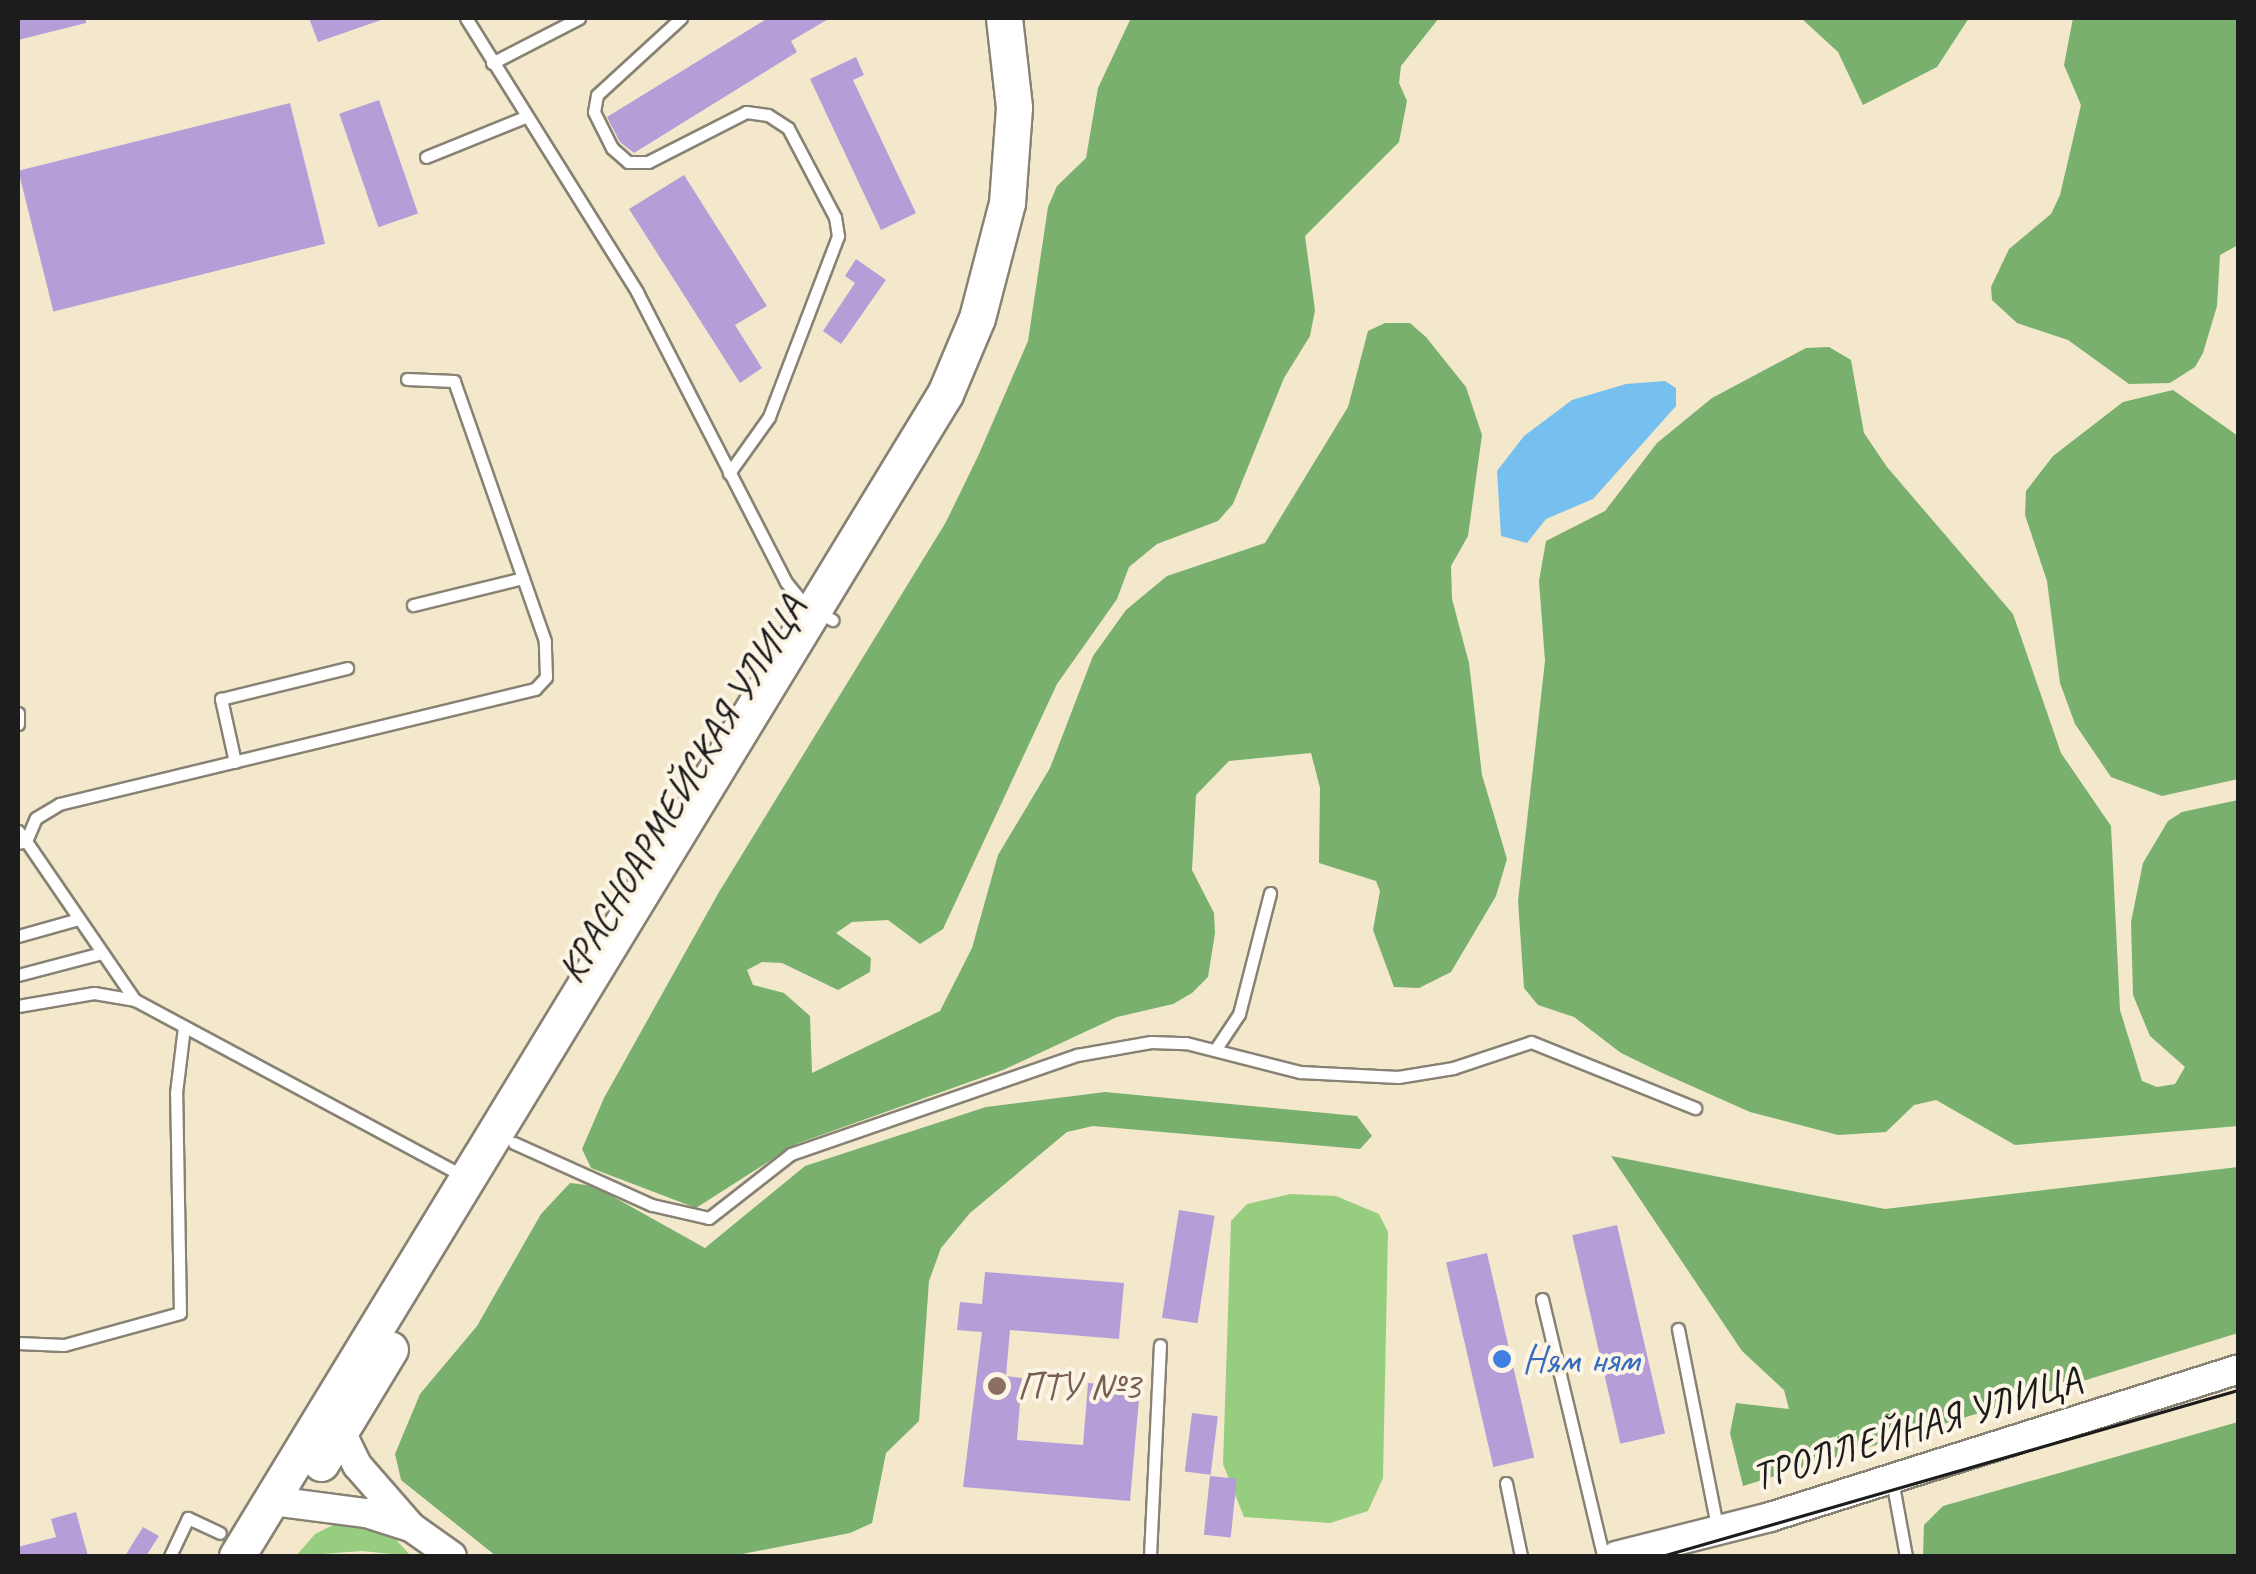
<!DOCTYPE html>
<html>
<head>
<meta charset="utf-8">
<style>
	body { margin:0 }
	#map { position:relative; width:2256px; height:1574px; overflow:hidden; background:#f3e8cc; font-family:Caveat,sans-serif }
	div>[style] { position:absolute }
	.green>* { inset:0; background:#97cd7f }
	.forest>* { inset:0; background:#79b06e }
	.water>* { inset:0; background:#75c0ee }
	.building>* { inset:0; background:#b59ed8; transform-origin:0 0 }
	.roads { filter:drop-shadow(2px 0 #888274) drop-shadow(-2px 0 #888274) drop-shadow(0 2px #888274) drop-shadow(0 -2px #888274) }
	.service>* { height:11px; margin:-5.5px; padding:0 5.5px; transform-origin:5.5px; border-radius:5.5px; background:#fff }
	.tertiary>* { height:28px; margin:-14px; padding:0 14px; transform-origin:14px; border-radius:14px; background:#fff }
	.primary>* { height:35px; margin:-17.5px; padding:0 17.5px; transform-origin:17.5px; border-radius:17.5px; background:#fff }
	.tram>* { height:2.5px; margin:-1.25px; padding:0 1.25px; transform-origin:1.25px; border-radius:1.25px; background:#1c1c1c }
	.dots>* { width:28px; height:28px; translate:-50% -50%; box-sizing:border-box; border:5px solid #fcf5e5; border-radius:50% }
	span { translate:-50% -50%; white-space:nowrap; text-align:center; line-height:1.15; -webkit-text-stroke:8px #fcf5e5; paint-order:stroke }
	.street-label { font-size:40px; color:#1c1c1c }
	.shop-label { font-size:40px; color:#366cbe }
	.left { translate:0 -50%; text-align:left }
	.education-label { font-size:40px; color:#785e54 }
	.frame { position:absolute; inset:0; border:20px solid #1c1c1c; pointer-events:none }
</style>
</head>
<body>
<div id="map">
	<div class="green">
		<i style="clip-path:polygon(1290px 1194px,1336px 1196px,1379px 1214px,1388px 1232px,1383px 1478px,1368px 1511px,1330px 1523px,1244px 1517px,1223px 1464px,1231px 1221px,1247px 1204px)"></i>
		<i style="clip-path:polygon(337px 1523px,387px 1530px,411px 1556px,362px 1551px,296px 1556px,315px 1534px)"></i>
	</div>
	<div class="forest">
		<i style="clip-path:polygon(1131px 18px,1439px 18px,1401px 66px,1399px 83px,1407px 101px,1399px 142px,1305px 236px,1315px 310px,1310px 336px,1284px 378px,1233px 504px,1218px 521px,1157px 544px,1129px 567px,1117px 599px,1057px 684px,943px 929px,920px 944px,888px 920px,852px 922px,836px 933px,871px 958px,870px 972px,838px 990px,782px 963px,762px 962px,747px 970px,753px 985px,784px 993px,810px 1016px,812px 1073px,940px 1011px,972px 948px,998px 855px,1050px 768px,1093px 656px,1126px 610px,1167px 576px,1265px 543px,1348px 407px,1368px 331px,1385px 323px,1410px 323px,1426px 337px,1466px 387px,1482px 435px,1468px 536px,1451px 566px,1452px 599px,1469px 663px,1482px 775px,1507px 859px,1496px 896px,1451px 972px,1419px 988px,1394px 987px,1373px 930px,1380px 891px,1376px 881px,1319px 863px,1320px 788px,1311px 753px,1229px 761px,1196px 795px,1192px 870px,1214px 913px,1215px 933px,1208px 977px,1192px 993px,1173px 1004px,1117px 1017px,1003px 1070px,796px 1144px,696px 1208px,591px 1168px,582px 1149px,604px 1098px,719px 892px,946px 522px,979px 454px,1028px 341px,1048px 207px,1057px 186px,1086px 158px,1098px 88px)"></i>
		<i style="clip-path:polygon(1801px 18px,1969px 18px,1937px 67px,1863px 105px,1838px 52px)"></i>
		<i style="clip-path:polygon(2073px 18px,2238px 18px,2238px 245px,2220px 255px,2217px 306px,2203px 353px,2195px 367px,2170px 383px,2129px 384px,2068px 340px,2017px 323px,1992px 300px,1991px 287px,2009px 249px,2051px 214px,2060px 195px,2081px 105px,2064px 65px)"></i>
		<i style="clip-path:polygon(1829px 347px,1851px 360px,1864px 433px,1887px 467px,2013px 614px,2061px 753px,2111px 826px,2120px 1010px,2142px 1081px,2157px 1087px,2175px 1084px,2185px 1067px,2150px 1036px,2133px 995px,2131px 922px,2143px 863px,2168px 821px,2182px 812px,2238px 800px,2238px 1126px,2015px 1145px,1936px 1100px,1914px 1105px,1886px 1132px,1838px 1135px,1750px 1112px,1660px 1072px,1621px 1053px,1574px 1017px,1538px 1005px,1524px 988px,1518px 901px,1545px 661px,1539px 581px,1546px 541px,1605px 511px,1657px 443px,1712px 398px,1806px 348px)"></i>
		<i style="clip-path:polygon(2173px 390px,2238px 436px,2238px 779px,2162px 796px,2111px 777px,2075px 724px,2060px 683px,2047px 581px,2025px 515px,2026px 491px,2053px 456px,2123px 402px)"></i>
		<i style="clip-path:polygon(1105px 1092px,1357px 1116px,1372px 1136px,1360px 1149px,1093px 1126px,1067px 1132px,970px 1213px,941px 1248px,929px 1281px,919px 1421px,886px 1453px,872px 1523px,850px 1533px,732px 1556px,496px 1556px,401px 1480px,395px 1454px,420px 1394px,477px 1326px,541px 1214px,570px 1183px,594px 1186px,705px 1248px,805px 1166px,986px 1107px)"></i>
		<i style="clip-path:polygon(1611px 1156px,1885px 1209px,2238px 1167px,2238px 1333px,1743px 1486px,1730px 1433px,1736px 1403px,1789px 1409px,1784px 1390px,1742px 1351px)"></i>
		<i style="clip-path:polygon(2238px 1422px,2238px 1556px,1923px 1556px,1924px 1525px,1943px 1506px)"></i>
	</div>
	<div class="water">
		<i style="clip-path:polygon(1665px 381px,1676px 388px,1676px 406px,1593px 499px,1546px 519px,1527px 543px,1501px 536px,1497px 471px,1524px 436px,1572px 400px,1626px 384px)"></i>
	</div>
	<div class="building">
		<i style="clip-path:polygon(18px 18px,86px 18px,86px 23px,18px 40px)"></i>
		<i style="clip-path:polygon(309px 18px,380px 18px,381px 20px,318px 42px)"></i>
		<i style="clip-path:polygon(768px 18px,830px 18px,791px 41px,797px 52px,634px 153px,620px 142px,607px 117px)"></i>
		<i style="clip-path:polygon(856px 57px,864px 75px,853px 80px,916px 213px,881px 230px,810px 79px)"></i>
		<i style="left:379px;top:100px;width:120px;height:42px;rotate:71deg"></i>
		<i style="left:290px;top:103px;width:145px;height:280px;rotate:76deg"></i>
		<i style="clip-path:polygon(684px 175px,767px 306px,735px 325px,762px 368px,740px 383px,629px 209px)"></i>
		<i style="clip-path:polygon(856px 259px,886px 280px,841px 344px,823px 331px,855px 283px,845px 276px)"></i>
		<i style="left:1179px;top:1210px;width:36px;height:109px;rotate:9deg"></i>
		<i style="left:1617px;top:1225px;width:214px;height:46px;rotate:77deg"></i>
		<i style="left:1487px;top:1253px;width:210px;height:42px;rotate:77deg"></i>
		<i style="clip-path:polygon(985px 1272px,1124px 1283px,1119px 1339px,1010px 1330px,1006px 1376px,1022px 1378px,1017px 1440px,1083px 1445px,1088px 1383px,1140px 1388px,1130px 1501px,963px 1487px,982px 1332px,957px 1330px,960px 1302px,982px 1304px)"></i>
		<i style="left:1192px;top:1413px;width:26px;height:59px;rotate:7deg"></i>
		<i style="left:1210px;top:1476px;width:27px;height:59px;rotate:6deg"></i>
		<i style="clip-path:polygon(76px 1512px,88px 1556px,18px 1556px,18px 1547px,56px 1537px,51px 1519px)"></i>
		<i style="clip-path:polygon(143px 1527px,159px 1536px,146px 1556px,125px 1556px)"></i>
	</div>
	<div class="roads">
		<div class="service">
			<i style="left:466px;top:18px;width:323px;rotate:58deg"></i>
			<i style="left:637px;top:292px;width:326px;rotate:62.8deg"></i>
			<i style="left:786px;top:582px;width:27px;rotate:51deg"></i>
			<i style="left:803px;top:603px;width:34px;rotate:30deg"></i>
			<i style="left:681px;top:18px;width:114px;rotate:137.5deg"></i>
			<i style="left:597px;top:95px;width:17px;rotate:100deg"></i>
			<i style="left:594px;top:112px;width:40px;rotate:63.4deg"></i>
			<i style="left:612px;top:148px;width:21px;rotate:41deg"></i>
			<i style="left:628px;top:162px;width:20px"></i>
			<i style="left:648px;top:162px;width:110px;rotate:-27deg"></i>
			<i style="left:746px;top:112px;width:22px;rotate:8deg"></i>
			<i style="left:768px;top:115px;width:24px;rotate:33deg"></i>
			<i style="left:788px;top:128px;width:101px;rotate:62.2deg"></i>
			<i style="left:835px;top:217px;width:19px;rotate:81deg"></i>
			<i style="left:838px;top:236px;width:194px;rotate:110.9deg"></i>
			<i style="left:769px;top:417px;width:69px;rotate:125.5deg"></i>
			<i style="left:492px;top:63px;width:98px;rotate:-27.3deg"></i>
			<i style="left:426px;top:157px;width:107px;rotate:-22deg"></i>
			<i style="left:413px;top:605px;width:113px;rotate:-13.8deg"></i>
			<i style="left:18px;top:713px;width:11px;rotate:90deg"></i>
			<i style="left:235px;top:762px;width:65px;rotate:-102.5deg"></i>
			<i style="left:221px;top:699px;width:130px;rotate:-13.8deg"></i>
			<i style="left:18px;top:831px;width:13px;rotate:51deg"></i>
			<i style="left:26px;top:841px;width:25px;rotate:-67deg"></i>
			<i style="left:36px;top:818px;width:27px;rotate:-31deg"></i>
			<i style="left:59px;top:804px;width:490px;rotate:-13.6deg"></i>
			<i style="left:535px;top:689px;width:16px;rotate:-47deg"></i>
			<i style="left:546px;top:677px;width:36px;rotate:-92deg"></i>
			<i style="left:545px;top:641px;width:275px;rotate:-109.3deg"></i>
			<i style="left:454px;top:381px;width:47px;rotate:-177.6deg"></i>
			<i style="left:18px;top:843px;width:8px;rotate:-14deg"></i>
			<i style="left:26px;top:841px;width:193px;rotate:55.6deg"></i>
			<i style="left:18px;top:936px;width:63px;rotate:-15.6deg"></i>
			<i style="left:18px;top:975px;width:87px;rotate:-14.7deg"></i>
			<i style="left:18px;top:1006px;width:77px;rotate:-9.7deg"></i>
			<i style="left:94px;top:993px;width:42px;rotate:9.7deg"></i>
			<i style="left:135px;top:1000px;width:372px;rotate:28.2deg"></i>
			<i style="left:1215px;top:1050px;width:43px;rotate:-56.3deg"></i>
			<i style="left:1239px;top:1014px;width:125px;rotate:-75.6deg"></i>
			<i style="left:514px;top:1143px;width:151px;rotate:24.2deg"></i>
			<i style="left:652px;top:1205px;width:58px;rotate:12.8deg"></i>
			<i style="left:709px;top:1218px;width:104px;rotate:-38deg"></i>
			<i style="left:791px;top:1154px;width:303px;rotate:-19.1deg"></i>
			<i style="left:1077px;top:1055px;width:75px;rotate:-10deg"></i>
			<i style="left:1151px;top:1042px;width:35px;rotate:2deg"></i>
			<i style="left:1186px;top:1043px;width:118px;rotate:14.3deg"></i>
			<i style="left:1300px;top:1072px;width:98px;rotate:2.9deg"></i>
			<i style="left:1398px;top:1077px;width:56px;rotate:-9.3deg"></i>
			<i style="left:1453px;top:1068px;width:82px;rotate:-18.4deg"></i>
			<i style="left:1531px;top:1042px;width:177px;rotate:21.9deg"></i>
			<i style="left:1542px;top:1299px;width:264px;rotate:76.6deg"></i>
			<i style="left:1678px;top:1329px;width:206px;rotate:78.8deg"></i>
			<i style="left:18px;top:1343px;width:46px;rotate:2.5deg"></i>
			<i style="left:64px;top:1345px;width:120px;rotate:-15.4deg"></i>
			<i style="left:180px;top:1313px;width:220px;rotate:-91deg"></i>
			<i style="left:176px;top:1093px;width:66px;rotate:-83.1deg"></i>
			<i style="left:1892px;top:1480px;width:77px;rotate:79.6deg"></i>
			<i style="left:1506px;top:1483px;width:75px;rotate:78.4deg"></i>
			<i style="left:170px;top:1556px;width:42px;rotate:-64.7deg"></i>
			<i style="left:188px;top:1518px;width:35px;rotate:25deg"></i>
			<i style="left:1150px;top:1556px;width:211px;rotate:-87.3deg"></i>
		</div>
		<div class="tertiary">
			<i style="left:341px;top:1432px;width:37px;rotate:64deg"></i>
			<i style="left:357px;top:1465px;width:82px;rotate:48.9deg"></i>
			<i style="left:411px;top:1527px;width:50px;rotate:35.3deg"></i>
			<i style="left:273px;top:1501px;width:94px;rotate:7.4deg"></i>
			<i style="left:366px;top:1513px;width:46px;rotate:17.7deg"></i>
			<i style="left:1616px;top:1556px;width:159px;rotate:-14.2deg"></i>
			<i style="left:1770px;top:1517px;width:491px;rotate:-17.5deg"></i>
		</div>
		<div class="primary">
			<i style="left:321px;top:1463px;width:133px;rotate:-58.8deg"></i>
			<i style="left:237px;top:1556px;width:1361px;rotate:-58.65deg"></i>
			<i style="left:945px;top:394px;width:82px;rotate:-67.2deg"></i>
			<i style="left:977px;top:318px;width:119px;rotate:-75.4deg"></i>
			<i style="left:1007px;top:203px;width:96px;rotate:-85.8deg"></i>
			<i style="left:1014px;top:107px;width:90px;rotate:-96.4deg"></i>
		</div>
	</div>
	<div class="tram">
		<i style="left:1662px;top:1556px;width:599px;rotate:-16.08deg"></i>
	</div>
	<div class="dots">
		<i style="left:1502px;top:1359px;background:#3f7fe0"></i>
		<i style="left:997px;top:1386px;background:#8d6e63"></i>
	</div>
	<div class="street-label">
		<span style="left:681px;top:789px;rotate:-59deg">КРАСНОАРМЕЙСКАЯ УЛИЦА</span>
		<span style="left:1916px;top:1428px;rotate:-17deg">ТРОЛЛЕЙНАЯ УЛИЦА</span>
	</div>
	<div class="shop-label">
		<span class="left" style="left:1522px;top:1359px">Ням ням</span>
	</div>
	<div class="education-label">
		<span class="left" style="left:1017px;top:1386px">ПТУ №3</span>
	</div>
	<div class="frame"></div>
</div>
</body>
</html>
